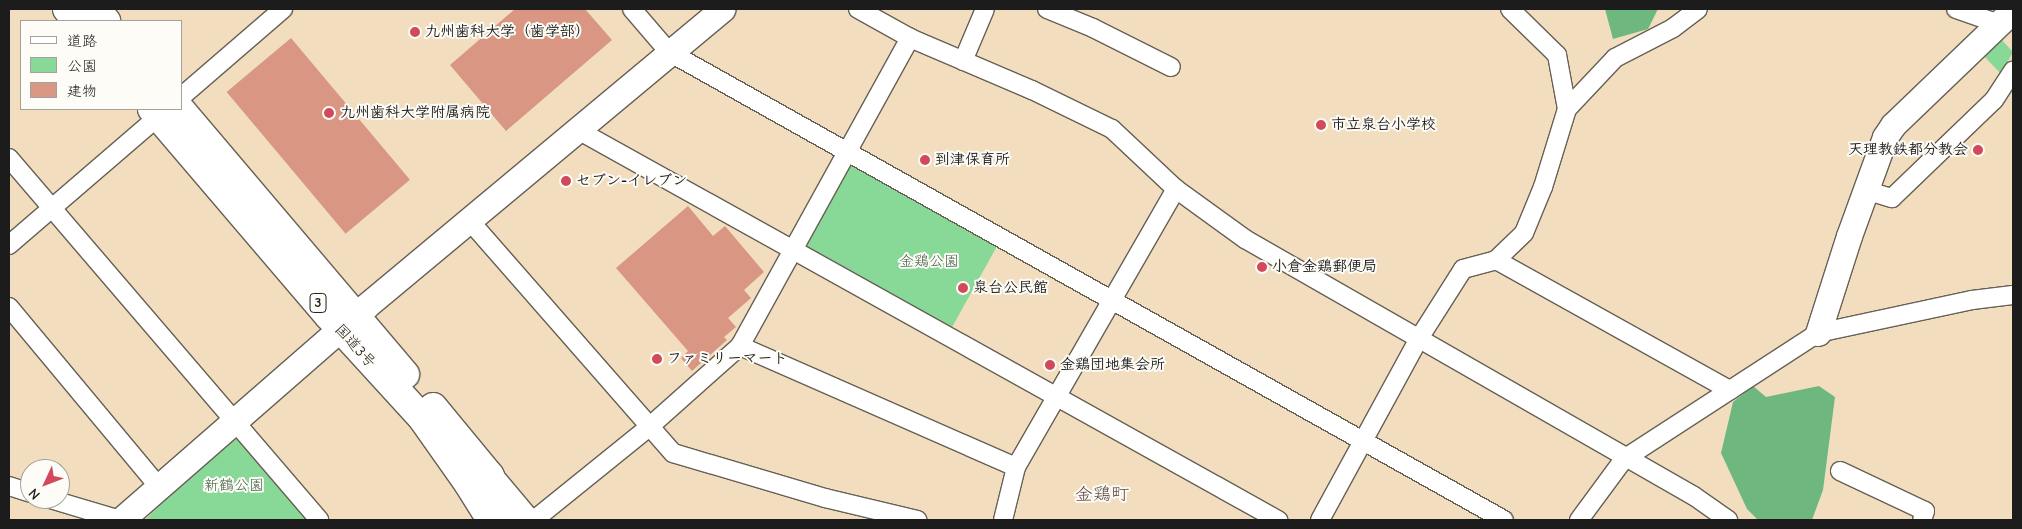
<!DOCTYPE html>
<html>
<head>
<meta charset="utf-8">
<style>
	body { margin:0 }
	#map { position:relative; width:2022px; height:529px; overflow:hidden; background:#f2debf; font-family:"Comic Neue","Klee One",sans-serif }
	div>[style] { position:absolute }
	.green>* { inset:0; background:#88d897; transform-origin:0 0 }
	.forest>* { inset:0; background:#6eb880 }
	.building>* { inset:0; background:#d89683; transform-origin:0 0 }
	.roads { filter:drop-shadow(1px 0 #676055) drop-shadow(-1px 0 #676055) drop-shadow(0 1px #676055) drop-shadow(0 -1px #676055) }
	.street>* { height:18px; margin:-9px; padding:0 9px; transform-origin:9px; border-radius:9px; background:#fff }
	.secondary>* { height:25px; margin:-12.5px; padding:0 12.5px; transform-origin:12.5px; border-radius:12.5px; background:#fff }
	.highway>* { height:28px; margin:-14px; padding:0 14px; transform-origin:14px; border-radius:14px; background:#fff }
	.dots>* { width:14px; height:14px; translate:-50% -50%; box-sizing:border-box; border:2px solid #fdfcf7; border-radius:50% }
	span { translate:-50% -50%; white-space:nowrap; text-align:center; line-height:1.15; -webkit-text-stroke:4px #fdfcf7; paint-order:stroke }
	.shield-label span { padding:1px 4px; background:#fdfcf7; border:1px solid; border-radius:4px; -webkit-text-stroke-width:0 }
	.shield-label { font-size:14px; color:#1c1c1c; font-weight:700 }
	.poi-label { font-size:15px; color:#1c1c1c; font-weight:700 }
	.left { translate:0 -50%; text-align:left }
	.right { translate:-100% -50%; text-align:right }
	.park-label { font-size:15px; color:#425e47 }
	.street-label { font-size:15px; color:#1c1c1c }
	.quarter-label { font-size:18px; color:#5e4740 }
	.frame { position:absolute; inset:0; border:10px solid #1c1c1c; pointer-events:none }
	.legend { position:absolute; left:20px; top:20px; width:162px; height:90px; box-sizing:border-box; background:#fdfcf7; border:1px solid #a3a29f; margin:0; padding:6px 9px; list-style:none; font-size:15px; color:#1c1c1c }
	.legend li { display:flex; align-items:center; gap:10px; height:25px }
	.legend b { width:25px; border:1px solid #a3a29f }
	.north { position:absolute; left:20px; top:459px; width:50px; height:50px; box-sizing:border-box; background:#fdfcf7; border:1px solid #a3a29f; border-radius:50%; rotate:227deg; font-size:14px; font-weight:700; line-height:20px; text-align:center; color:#1c1c1c }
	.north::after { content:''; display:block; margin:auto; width:18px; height:22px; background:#d1495b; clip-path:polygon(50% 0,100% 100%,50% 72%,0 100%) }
</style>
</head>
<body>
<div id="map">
	<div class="green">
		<i style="clip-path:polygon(2000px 38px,2013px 52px,2001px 74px,1982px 54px)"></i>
		<i style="left:851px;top:163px;width:168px;height:97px;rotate:29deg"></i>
		<i style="clip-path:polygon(238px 437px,308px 520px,145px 520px,164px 501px)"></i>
	</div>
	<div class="forest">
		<i style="clip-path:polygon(1605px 9px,1658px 9px,1648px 29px,1613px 39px)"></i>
		<i style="clip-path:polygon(1753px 386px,1766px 397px,1819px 386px,1835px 397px,1823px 490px,1812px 520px,1758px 520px,1747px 509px,1721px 453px,1733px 402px)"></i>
	</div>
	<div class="building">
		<i style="clip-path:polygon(515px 9px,585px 9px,612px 40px,506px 131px,450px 65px)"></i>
		<i style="left:291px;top:38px;width:185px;height:84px;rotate:50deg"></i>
		<i style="clip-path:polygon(688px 206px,713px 236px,725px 226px,764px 272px,744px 290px,751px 298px,728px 318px,736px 327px,724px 337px,727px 340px,692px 371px,681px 358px,688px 351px,616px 268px)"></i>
	</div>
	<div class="roads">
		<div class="street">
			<i style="left:632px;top:9px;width:57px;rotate:49.3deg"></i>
			<i style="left:669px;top:52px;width:957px;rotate:29.27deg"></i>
			<i style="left:858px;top:9px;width:60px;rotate:29.1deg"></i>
			<i style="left:910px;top:38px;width:133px;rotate:23.1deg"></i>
			<i style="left:1032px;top:90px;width:89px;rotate:26deg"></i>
			<i style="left:1112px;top:129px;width:88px;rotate:43.2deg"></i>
			<i style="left:1176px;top:189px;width:85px;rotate:35.9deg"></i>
			<i style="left:1245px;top:239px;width:517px;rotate:29.79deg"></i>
			<i style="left:1694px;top:496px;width:42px;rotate:35.2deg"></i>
			<i style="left:1047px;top:9px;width:50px;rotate:22.4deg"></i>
			<i style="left:1093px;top:28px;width:87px;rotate:26.6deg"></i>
			<i style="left:1510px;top:9px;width:66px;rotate:44.4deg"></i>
			<i style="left:1557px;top:55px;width:55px;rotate:79.5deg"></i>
			<i style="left:1956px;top:9px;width:46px;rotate:19.2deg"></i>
			<i style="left:963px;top:61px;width:56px;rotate:-67.1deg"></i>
			<i style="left:181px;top:97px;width:135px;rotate:-40.8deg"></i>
			<i style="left:576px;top:129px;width:804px;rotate:29.12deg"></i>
			<i style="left:9px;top:158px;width:477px;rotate:49.4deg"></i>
			<i style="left:1865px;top:190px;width:28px;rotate:17deg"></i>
			<i style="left:1892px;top:198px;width:141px;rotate:-43.9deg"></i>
			<i style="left:1994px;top:100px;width:35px;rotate:-57deg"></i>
			<i style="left:469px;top:220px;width:310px;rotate:48.8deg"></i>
			<i style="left:673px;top:453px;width:159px;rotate:16.5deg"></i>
			<i style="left:825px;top:498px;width:95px;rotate:13.4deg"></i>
			<i style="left:9px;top:245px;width:207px;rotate:-40.7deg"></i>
			<i style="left:1496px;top:260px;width:268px;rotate:29.1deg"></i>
			<i style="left:9px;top:307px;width:233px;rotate:50.2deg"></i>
			<i style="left:740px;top:346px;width:301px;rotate:23.7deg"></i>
			<i style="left:1840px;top:471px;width:94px;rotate:25.2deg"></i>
			<i style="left:1925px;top:511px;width:9px;rotate:108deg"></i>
			<i style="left:9px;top:486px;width:22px;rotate:18deg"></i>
			<i style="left:50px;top:499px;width:73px;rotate:16.7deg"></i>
			<i style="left:534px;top:520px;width:146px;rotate:-38.9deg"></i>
			<i style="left:648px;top:428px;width:123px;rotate:-41.7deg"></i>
			<i style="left:740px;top:346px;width:352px;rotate:-61.1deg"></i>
			<i style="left:1003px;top:520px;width:55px;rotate:-76.2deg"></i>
			<i style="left:1016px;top:467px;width:321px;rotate:-60.1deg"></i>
			<i style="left:1320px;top:520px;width:205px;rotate:-61.4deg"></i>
			<i style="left:1418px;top:340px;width:84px;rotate:-57.6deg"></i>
			<i style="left:1463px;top:269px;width:34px;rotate:-15deg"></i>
			<i style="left:1496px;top:260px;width:39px;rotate:-44deg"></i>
			<i style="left:1524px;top:233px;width:50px;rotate:-67.6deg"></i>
			<i style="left:1543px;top:187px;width:82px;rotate:-72.9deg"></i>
			<i style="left:1567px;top:109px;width:70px;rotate:-46.7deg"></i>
			<i style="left:1615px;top:58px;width:65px;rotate:-27.3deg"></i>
			<i style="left:1673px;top:28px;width:31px;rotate:-37deg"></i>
			<i style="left:1579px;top:520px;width:76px;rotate:-53.6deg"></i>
			<i style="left:1624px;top:459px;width:231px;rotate:-33deg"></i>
			<i style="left:1818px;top:333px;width:157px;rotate:-12.1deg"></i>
			<i style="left:1972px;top:300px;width:41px;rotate:-7deg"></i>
		</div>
		<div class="secondary">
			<i style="left:1818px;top:333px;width:102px;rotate:-72.3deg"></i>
			<i style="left:1849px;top:236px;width:105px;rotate:-70deg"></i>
			<i style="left:1885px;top:137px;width:14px;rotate:-56deg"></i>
			<i style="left:1893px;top:125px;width:166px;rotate:-43.8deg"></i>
			<i style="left:495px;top:482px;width:50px;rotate:49.9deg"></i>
			<i style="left:121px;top:520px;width:325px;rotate:-41.1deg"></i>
			<i style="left:366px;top:306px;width:464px;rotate:-39.8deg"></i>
		</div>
		<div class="highway">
			<i style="left:67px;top:9px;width:16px;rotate:50deg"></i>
			<i style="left:96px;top:9px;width:16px;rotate:50deg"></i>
			<i style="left:152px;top:109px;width:271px;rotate:49.5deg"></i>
			<i style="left:328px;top:315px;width:139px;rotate:47.6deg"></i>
			<i style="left:422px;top:418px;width:80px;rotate:54.7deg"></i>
			<i style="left:468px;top:483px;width:44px;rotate:58.1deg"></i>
			<i style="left:180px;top:109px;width:348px;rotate:49.7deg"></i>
			<i style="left:433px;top:407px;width:89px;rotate:50.4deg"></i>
			<i style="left:490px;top:476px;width:47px;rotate:68.9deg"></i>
		</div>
	</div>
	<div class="dots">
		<i style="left:415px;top:32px;background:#d1495b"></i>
		<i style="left:329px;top:113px;background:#d1495b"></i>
		<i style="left:1321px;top:125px;background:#d1495b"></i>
		<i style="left:1978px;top:150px;background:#d1495b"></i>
		<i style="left:925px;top:160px;background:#d1495b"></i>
		<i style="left:566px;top:181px;background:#d1495b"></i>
		<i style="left:1262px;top:267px;background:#d1495b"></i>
		<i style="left:963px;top:288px;background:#d1495b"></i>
		<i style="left:657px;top:359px;background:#d1495b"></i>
		<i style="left:1050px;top:365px;background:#d1495b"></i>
	</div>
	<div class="shield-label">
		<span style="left:318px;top:303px">3</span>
	</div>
	<div class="poi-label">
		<span class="left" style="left:425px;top:32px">九州歯科大学（歯学部）</span>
		<span class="left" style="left:340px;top:113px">九州歯科大学附属病院</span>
		<span class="left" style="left:1331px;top:125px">市立泉台小学校</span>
		<span class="right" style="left:1968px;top:150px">天理教鉄都分教会</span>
		<span class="left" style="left:935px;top:160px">到津保育所</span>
		<span class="left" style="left:576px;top:181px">セブン-イレブン</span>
		<span class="left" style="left:1272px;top:267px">小倉金鶏郵便局</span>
		<span class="left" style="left:973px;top:288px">泉台公民館</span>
		<span class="left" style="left:667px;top:359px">ファミリーマート</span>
		<span class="left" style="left:1060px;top:365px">金鶏団地集会所</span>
	</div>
	<div class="park-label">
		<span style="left:929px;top:262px">金鶏公園</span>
		<span style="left:234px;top:486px">新鶴公園</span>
	</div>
	<div class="street-label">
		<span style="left:355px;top:346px;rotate:48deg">国道3号</span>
	</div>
	<div class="quarter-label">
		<span style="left:1102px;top:495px">金鶏町</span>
	</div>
	<div class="frame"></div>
	<ul class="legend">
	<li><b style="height:6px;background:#fff"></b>道路</li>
	<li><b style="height:14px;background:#88d897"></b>公園</li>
	<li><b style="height:14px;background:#d89683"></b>建物</li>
	</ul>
	<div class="north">N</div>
</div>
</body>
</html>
